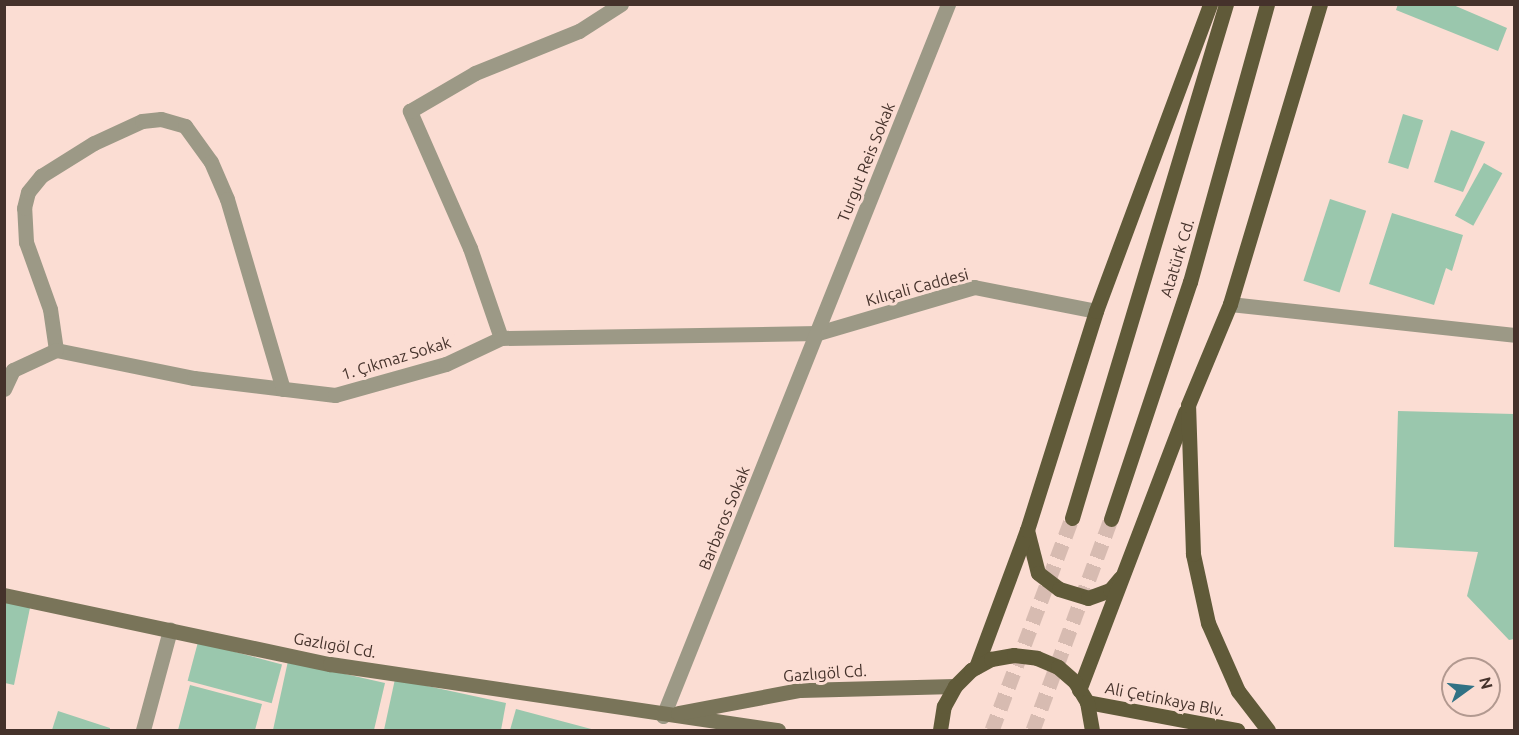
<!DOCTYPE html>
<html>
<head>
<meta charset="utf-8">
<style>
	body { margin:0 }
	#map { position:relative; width:1519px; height:735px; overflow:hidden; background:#fbddd3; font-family:Ubuntu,sans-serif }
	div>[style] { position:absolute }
	.building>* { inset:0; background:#9ac7ad; transform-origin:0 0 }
	.primary-tunnel>* { height:15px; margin-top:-7.5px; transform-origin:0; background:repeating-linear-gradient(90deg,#d7bbb1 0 15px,transparent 0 23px) }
	.street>* { height:15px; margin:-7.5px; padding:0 7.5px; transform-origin:7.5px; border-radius:7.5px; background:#9c9986 }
	.secondary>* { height:15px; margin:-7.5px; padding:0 7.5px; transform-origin:7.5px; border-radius:7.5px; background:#797459 }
	.primary>* { height:15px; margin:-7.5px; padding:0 7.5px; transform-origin:7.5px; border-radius:7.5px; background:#605a39 }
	span { translate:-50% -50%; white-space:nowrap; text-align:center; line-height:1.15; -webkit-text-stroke:6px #fbddd3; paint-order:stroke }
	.street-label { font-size:16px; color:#45322b }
	.frame { position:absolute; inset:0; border:6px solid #45322b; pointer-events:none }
	.north { position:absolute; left:1441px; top:657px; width:60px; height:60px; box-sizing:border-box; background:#fbddd3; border:2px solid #b29990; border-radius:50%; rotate:75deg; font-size:16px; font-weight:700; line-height:24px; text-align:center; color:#45322b }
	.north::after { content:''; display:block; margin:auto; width:21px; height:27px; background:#317285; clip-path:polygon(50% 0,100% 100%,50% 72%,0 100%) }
</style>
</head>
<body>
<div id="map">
	<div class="building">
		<i style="clip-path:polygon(1398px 4px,1451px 4px,1507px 28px,1498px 51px,1396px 10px)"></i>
		<i style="left:1403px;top:114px;width:21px;height:51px;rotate:17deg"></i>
		<i style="clip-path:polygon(1451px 130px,1485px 142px,1463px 192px,1434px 182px)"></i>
		<i style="left:1484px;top:163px;width:21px;height:60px;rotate:29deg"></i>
		<i style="left:1330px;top:199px;width:38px;height:86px;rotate:18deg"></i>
		<i style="clip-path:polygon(1392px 213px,1463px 235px,1452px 271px,1446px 268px,1434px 305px,1369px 284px)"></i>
		<i style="clip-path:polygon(1398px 411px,1514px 414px,1514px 639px,1509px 640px,1467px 596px,1478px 552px,1394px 547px)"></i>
		<i style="clip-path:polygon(5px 597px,31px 603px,14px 685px,5px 683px)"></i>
		<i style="left:198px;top:642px;width:87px;height:40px;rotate:15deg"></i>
		<i style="clip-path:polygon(288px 661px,385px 683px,374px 730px,273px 730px)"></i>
		<i style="clip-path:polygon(395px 679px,506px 703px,501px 730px,384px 730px)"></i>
		<i style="clip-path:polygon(190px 685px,262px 704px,255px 730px,178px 730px)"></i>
		<i style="clip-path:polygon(516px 709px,595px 730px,510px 730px)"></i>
		<i style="clip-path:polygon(58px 711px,110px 728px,110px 730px,52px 730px)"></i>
	</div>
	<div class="primary-tunnel">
		<i style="left:992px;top:730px;width:227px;rotate:-69.3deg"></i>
		<i style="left:1033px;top:730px;width:225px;rotate:-69.7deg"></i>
	</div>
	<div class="street">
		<i style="left:1230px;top:304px;width:286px;rotate:6.2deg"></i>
		<i style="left:501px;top:338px;width:95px;rotate:-109deg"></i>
		<i style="left:470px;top:248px;width:150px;rotate:-113.7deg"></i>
		<i style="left:410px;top:111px;width:75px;rotate:-30.3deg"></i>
		<i style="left:475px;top:73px;width:112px;rotate:-22deg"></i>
		<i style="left:579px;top:31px;width:50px;rotate:-32.7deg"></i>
		<i style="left:56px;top:350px;width:141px;rotate:11.5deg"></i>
		<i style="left:194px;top:378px;width:142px;rotate:6.9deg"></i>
		<i style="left:335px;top:395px;width:115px;rotate:-15.6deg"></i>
		<i style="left:446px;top:364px;width:61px;rotate:-25.3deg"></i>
		<i style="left:501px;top:338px;width:317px;rotate:-0.9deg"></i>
		<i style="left:818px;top:333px;width:163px;rotate:-16.4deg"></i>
		<i style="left:974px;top:287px;width:124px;rotate:11.1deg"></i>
		<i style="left:56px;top:350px;width:41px;rotate:-98.3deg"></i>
		<i style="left:50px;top:309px;width:71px;rotate:-109.7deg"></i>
		<i style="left:26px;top:242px;width:34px;rotate:-93deg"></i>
		<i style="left:24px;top:208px;width:16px;rotate:-76deg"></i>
		<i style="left:28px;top:192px;width:21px;rotate:-51deg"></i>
		<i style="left:41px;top:176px;width:62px;rotate:-31.9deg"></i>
		<i style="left:94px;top:143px;width:53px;rotate:-24.6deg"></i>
		<i style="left:142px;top:121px;width:19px;rotate:-6deg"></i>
		<i style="left:161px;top:119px;width:25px;rotate:16deg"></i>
		<i style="left:185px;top:126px;width:44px;rotate:54.2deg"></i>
		<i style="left:211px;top:162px;width:40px;rotate:66.6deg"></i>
		<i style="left:227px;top:199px;width:198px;rotate:73.6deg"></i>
		<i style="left:4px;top:389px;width:21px;rotate:-65deg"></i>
		<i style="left:13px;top:370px;width:47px;rotate:-24.9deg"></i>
		<i style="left:663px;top:716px;width:767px;rotate:-68.18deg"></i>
		<i style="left:143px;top:730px;width:104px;rotate:-74.9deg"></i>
	</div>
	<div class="secondary">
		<i style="left:4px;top:595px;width:333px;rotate:12deg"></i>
		<i style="left:330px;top:664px;width:453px;rotate:8.4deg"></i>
		<i style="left:678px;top:713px;width:124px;rotate:-10.7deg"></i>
		<i style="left:800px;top:690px;width:155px;rotate:-1.5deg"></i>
	</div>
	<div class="primary">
		<i style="left:1072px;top:518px;width:537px;rotate:-73.32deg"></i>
		<i style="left:1111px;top:519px;width:250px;rotate:-71.6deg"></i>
		<i style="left:1190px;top:282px;width:288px;rotate:-74.5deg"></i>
		<i style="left:1027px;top:530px;width:44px;rotate:75.7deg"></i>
		<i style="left:1038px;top:573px;width:26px;rotate:37deg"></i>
		<i style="left:1059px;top:589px;width:30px;rotate:17deg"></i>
		<i style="left:1088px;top:598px;width:23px;rotate:-20deg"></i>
		<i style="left:1110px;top:590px;width:16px;rotate:-50deg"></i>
		<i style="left:976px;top:667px;width:146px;rotate:-69.6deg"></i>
		<i style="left:1027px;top:530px;width:230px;rotate:-72.5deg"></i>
		<i style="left:1096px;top:311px;width:327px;rotate:-69.6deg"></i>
		<i style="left:1079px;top:690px;width:298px;rotate:-69.1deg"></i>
		<i style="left:1087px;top:702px;width:153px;rotate:10.6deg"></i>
		<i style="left:940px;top:730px;width:24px;rotate:-81deg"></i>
		<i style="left:944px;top:706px;width:23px;rotate:-61deg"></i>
		<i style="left:955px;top:686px;width:23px;rotate:-45deg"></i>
		<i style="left:971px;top:670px;width:23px;rotate:-29deg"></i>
		<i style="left:991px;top:659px;width:23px;rotate:-10deg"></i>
		<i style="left:1014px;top:655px;width:23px;rotate:7deg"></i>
		<i style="left:1037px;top:658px;width:23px;rotate:23deg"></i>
		<i style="left:1058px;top:667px;width:23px;rotate:41deg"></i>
		<i style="left:1075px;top:682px;width:23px;rotate:59deg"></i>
		<i style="left:1087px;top:702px;width:28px;rotate:80deg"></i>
		<i style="left:1268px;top:730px;width:49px;rotate:-127.6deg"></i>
		<i style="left:1238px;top:691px;width:74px;rotate:-113.8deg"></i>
		<i style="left:1208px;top:623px;width:71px;rotate:-102.3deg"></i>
		<i style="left:1193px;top:554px;width:149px;rotate:-91.9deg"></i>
		<i style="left:1188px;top:405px;width:109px;rotate:-67.4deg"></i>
		<i style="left:1230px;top:304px;width:313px;rotate:-73.3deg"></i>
	</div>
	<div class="street-label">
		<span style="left:866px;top:162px;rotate:-68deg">Turgut Reis Sokak</span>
		<span style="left:1177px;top:258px;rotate:-73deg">Atatürk Cd.</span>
		<span style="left:917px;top:287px;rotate:-15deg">Kılıçali Caddesi</span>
		<span style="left:396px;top:358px;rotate:-17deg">1. Çıkmaz Sokak</span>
		<span style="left:724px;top:518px;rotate:-68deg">Barbaros Sokak</span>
		<span style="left:335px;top:645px;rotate:10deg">Gazlıgöl Cd.</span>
		<span style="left:825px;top:673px;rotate:-4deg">Gazlıgöl Cd.</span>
		<span style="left:1165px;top:699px;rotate:11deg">Ali Çetinkaya Blv.</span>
	</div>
	<div class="frame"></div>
	<div class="north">N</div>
</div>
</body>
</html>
